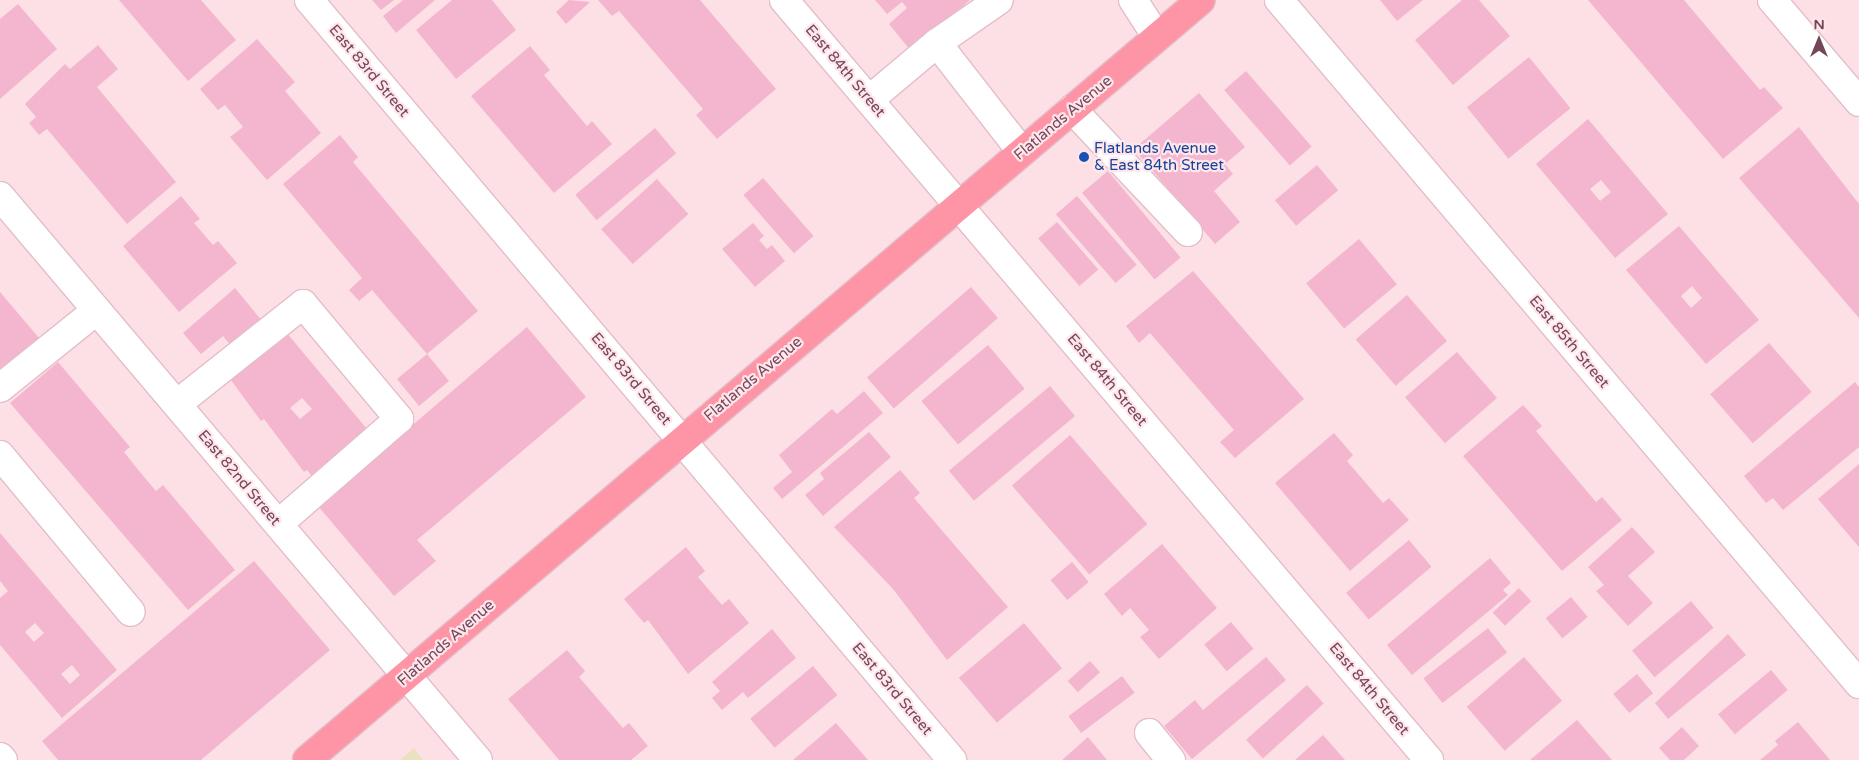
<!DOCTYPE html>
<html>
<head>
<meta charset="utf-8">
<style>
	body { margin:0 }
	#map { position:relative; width:1859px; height:760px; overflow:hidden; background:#fde0e5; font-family:"Varela Round",sans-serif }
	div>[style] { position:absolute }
	.green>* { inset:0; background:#eae2be }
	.building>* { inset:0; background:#f3b6ce; transform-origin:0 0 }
	.roads { filter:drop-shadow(1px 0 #e3bec9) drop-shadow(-1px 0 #e3bec9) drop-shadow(0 1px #e3bec9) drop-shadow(0 -1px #e3bec9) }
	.minor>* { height:28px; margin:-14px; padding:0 14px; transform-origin:14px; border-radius:14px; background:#fff }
	.major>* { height:28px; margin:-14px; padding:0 14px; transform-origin:14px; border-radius:14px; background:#fe95a6 }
	.dots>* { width:14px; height:14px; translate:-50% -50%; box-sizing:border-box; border:2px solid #ffe6eb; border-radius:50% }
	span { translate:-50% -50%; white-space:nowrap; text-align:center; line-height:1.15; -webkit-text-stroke:4.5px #ffe6eb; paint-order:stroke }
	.street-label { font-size:15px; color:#74465a }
	.transit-label { font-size:15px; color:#164399 }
	.left { translate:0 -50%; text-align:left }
	.north { position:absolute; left:1794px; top:15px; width:50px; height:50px; -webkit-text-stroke:4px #ffe6eb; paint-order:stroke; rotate:0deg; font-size:14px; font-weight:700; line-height:20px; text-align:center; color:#74465a }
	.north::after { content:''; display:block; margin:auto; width:18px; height:22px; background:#74465a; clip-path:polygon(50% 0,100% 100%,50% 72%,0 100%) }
</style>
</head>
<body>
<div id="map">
	<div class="green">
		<i style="clip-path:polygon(414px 748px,423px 760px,400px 760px)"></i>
	</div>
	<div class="building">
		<i style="clip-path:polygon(119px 0,201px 0,236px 40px,188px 81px)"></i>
		<i style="clip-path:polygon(372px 0,394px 0,381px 10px)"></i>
		<i style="clip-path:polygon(403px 0,435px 0,396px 33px,383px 16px)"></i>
		<i style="clip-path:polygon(452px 0,492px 0,516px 30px,456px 79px,416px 30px)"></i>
		<i style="clip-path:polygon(569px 0,590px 2px,566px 24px,556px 12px)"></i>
		<i style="clip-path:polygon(598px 0,700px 0,776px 89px,717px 139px,696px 115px,703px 109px,619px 11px,612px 16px)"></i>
		<i style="clip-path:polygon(875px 0,970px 0,911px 51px,889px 24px,907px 8px,902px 2px,887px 14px)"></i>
		<i style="clip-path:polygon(1380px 0,1423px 0,1397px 21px)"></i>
		<i style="clip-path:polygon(1462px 0,1479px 0,1510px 36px,1453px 85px,1415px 40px)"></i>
		<i style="clip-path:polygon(1588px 0,1684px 0,1760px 90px,1764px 87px,1783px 108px,1723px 159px)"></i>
		<i style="clip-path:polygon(18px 4px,57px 49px,0 99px,0 19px)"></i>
		<i style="clip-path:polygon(257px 39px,295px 82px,285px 91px,321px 133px,267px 180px,230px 137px,243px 127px,225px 105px,218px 110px,200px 89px)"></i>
		<i style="clip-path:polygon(98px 45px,118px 69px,97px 87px,176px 182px,127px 224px,47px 129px,39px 135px,29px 123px,36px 117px,25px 104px,65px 64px,70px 69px)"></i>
		<i style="clip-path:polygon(530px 46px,550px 70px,544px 75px,587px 126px,592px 121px,612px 144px,554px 193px,471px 96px)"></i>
		<i style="left:1529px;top:57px;width:66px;height:80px;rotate:51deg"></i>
		<i style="left:1246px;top:71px;width:100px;height:29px;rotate:49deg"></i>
		<i style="clip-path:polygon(1199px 93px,1245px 147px,1225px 164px,1233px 174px,1214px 191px,1240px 222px,1215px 244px,1134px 149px)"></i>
		<i style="clip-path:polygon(evenodd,1588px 119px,1668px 214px,1615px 258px,1536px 164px,1588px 119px,1601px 180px,1611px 192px,1600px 201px,1590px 189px,1601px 180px)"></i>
		<i style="clip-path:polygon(1799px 127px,1859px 204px,1859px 318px,1739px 178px)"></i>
		<i style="left:655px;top:128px;width:33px;height:104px;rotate:50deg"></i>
		<i style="clip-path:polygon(340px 135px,358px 157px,353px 162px,478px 311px,427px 354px,449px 381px,419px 406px,397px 379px,427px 354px,372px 290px,359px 301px,349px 290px,362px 278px,283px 184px)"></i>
		<i style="left:1317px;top:165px;width:33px;height:55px;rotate:50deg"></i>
		<i style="left:1108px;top:171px;width:113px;height:34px;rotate:50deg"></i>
		<i style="left:763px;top:178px;width:77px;height:26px;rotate:49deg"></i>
		<i style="left:657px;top:179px;width:47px;height:75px;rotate:48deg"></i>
		<i style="clip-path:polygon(181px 196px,200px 219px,194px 223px,213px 245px,218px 241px,237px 263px,179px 312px,123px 246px)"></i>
		<i style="left:1077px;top:196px;width:91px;height:28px;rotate:49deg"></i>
		<i style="left:1057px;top:222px;width:63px;height:25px;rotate:49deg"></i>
		<i style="clip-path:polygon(753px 223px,764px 236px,759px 240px,767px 249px,772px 245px,785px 261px,755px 287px,722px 249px)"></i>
		<i style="clip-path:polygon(evenodd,1679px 226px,1759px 320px,1706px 364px,1626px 270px,1679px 226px,1692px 286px,1702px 298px,1691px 308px,1681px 296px,1692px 286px)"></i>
		<i style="left:1359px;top:239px;width:59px;height:69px;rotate:50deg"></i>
		<i style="clip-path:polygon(1193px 271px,1304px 399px,1235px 458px,1220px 442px,1234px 430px,1150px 333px,1139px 343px,1126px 326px)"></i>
		<i style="left:971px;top:287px;width:41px;height:138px;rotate:49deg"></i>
		<i style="clip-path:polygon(235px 288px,267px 327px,237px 353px,223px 336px,201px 354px,183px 333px)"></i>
		<i style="clip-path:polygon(0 292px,39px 338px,0 372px)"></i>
		<i style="left:1407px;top:295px;width:61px;height:68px;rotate:49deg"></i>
		<i style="clip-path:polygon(527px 327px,586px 397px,417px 540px,436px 561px,394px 596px,318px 506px)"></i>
		<i style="clip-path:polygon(evenodd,286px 332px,372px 435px,317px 482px,307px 470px,304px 472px,264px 419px,261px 421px,231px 380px,286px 332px,302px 398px,312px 409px,300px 419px,290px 408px,302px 398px)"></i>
		<i style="left:1769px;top:343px;width:65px;height:78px;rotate:49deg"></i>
		<i style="left:988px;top:345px;width:57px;height:87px;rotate:50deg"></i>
		<i style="left:1457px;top:352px;width:61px;height:69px;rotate:49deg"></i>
		<i style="clip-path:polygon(58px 362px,130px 447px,124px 452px,140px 472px,156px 491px,163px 485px,235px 570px,188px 610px,10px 403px)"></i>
		<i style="clip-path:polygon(1855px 382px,1859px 387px,1859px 447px,1783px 510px,1773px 498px,1766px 503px,1744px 476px)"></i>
		<i style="left:1050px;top:386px;width:39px;height:132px;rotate:50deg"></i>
		<i style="clip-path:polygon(864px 391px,883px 413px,782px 499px,773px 488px,792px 472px,779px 455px,832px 409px,837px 414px)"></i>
		<i style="clip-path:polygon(1523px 405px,1542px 426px,1536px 431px,1596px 502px,1602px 497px,1622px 520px,1562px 571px,1463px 456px)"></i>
		<i style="clip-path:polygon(869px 432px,891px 457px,823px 516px,805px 495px,824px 479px,820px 473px)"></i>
		<i style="clip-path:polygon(1334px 433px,1353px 455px,1347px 461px,1383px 503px,1389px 498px,1409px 520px,1350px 571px,1275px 483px)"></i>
		<i style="left:1070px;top:435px;width:118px;height:77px;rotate:49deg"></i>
		<i style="clip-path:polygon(1859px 464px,1859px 547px,1818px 499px)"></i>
		<i style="clip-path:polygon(900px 470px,920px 493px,914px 498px,1008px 607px,947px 660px,893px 589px,834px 527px)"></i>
		<i style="clip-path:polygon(1632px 527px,1655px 552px,1628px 576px,1653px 603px,1628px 626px,1596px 591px,1604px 585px,1588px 567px)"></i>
		<i style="clip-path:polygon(evenodd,0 533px,117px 670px,62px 718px,0 645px,0 598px,8px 591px,0 581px,0 533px,35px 623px,44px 633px,34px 642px,25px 632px,35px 623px,0 533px,72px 665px,80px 675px,70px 684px,61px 674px,72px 665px)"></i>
		<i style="left:1409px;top:540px;width:35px;height:82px;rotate:50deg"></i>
		<i style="clip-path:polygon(1162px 544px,1217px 608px,1159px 659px,1140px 637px,1149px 630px,1130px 608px,1122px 616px,1104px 594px)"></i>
		<i style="clip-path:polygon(686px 547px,705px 571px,698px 577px,722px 605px,729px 599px,749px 623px,688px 674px,648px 620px,644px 623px,624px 599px)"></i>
		<i style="clip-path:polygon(1490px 558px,1511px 583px,1503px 590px,1508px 595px,1412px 675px,1387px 645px)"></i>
		<i style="clip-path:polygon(254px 561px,330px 650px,201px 760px,58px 760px,42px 741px)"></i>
		<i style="left:1072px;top:562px;width:26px;height:28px;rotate:50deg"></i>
		<i style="left:1519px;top:588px;width:18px;height:36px;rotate:47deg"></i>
		<i style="left:1571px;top:597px;width:26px;height:33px;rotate:50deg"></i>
		<i style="left:1691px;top:601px;width:35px;height:77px;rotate:50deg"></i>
		<i style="left:1231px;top:622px;width:35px;height:35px;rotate:50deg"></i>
		<i style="left:1024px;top:623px;width:59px;height:85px;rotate:50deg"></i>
		<i style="left:1488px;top:628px;width:31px;height:82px;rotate:52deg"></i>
		<i style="clip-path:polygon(772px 629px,796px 658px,748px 698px,743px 692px,722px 710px,712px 698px,720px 691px,712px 682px)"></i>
		<i style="clip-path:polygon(1728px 634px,1746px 655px,1668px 719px,1655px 703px)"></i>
		<i style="clip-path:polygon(567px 650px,585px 671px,579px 677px,623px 728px,629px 723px,648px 746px,631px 760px,559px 760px,508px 699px)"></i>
		<i style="clip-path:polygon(1266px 657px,1286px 680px,1192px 759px,1164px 726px,1195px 700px,1203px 710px)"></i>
		<i style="left:1524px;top:657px;width:58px;height:76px;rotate:49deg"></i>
		<i style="left:1090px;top:661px;width:15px;height:30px;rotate:48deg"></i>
		<i style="left:813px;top:666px;width:38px;height:82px;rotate:50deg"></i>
		<i style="left:1771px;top:670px;width:26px;height:69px;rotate:50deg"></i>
		<i style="left:1637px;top:674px;width:25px;height:31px;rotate:50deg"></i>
		<i style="left:1122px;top:676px;width:21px;height:67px;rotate:53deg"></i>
		<i style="left:1307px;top:685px;width:25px;height:82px;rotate:48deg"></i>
		<i style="clip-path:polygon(1577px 720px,1612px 760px,1530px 760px)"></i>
		<i style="clip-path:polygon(1798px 722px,1830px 760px,1760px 760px,1778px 745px,1775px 741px)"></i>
		<i style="clip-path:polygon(836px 723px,868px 760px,793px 760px)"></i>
		<i style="clip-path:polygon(1682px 727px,1699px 746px,1684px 760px,1670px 760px,1659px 748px)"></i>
		<i style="clip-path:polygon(1323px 735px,1345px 760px,1295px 760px)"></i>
		<i style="clip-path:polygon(1088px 737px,1107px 760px,1062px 760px)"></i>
	</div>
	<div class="roads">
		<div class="minor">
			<i style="left:309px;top:0;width:996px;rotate:49.77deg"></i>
			<i style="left:784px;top:0;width:997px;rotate:49.68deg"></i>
			<i style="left:1133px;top:0;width:44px;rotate:57deg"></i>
			<i style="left:1279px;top:0;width:897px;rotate:49.7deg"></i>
			<i style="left:1772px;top:0;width:134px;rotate:49.5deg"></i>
			<i style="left:937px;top:43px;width:138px;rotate:52.1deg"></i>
			<i style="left:869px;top:100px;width:89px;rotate:-40deg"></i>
			<i style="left:937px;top:43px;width:75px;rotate:-34.7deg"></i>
			<i style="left:1072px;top:109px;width:169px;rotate:46.7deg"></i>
			<i style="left:0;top:196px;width:739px;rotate:49.72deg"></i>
			<i style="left:0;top:388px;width:124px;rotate:-38.8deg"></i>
			<i style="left:177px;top:404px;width:161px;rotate:-38.4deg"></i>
			<i style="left:303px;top:304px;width:150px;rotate:50.1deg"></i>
			<i style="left:399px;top:419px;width:160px;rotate:139deg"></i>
			<i style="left:0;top:455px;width:204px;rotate:50.2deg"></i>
			<i style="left:1149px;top:733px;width:35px;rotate:51deg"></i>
			<i style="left:0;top:757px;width:4px;rotate:45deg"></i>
		</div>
		<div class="major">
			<i style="left:307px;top:760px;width:1173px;rotate:-40.37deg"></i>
		</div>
	</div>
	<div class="dots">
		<i style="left:1084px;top:157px;background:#1a4fb4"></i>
	</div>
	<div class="street-label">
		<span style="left:369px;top:71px;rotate:50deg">East 83rd Street</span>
		<span style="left:845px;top:71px;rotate:50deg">East 84th Street</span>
		<span style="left:1063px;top:118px;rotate:-40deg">Flatlands Avenue</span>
		<span style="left:1569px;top:342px;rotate:50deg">East 85th Street</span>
		<span style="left:631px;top:379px;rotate:50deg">East 83rd Street</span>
		<span style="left:753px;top:379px;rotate:-40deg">Flatlands Avenue</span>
		<span style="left:1107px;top:380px;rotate:50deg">East 84th Street</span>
		<span style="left:239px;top:478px;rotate:50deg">East 82nd Street</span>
		<span style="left:446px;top:643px;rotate:-41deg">Flatlands Avenue</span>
		<span style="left:892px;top:689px;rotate:50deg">East 83rd Street</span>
		<span style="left:1369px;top:689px;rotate:50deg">East 84th Street</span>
	</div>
	<div class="transit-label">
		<span class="left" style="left:1094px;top:157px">Flatlands Avenue<br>&amp; East 84th Street</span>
	</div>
	<div class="north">N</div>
</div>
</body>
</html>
